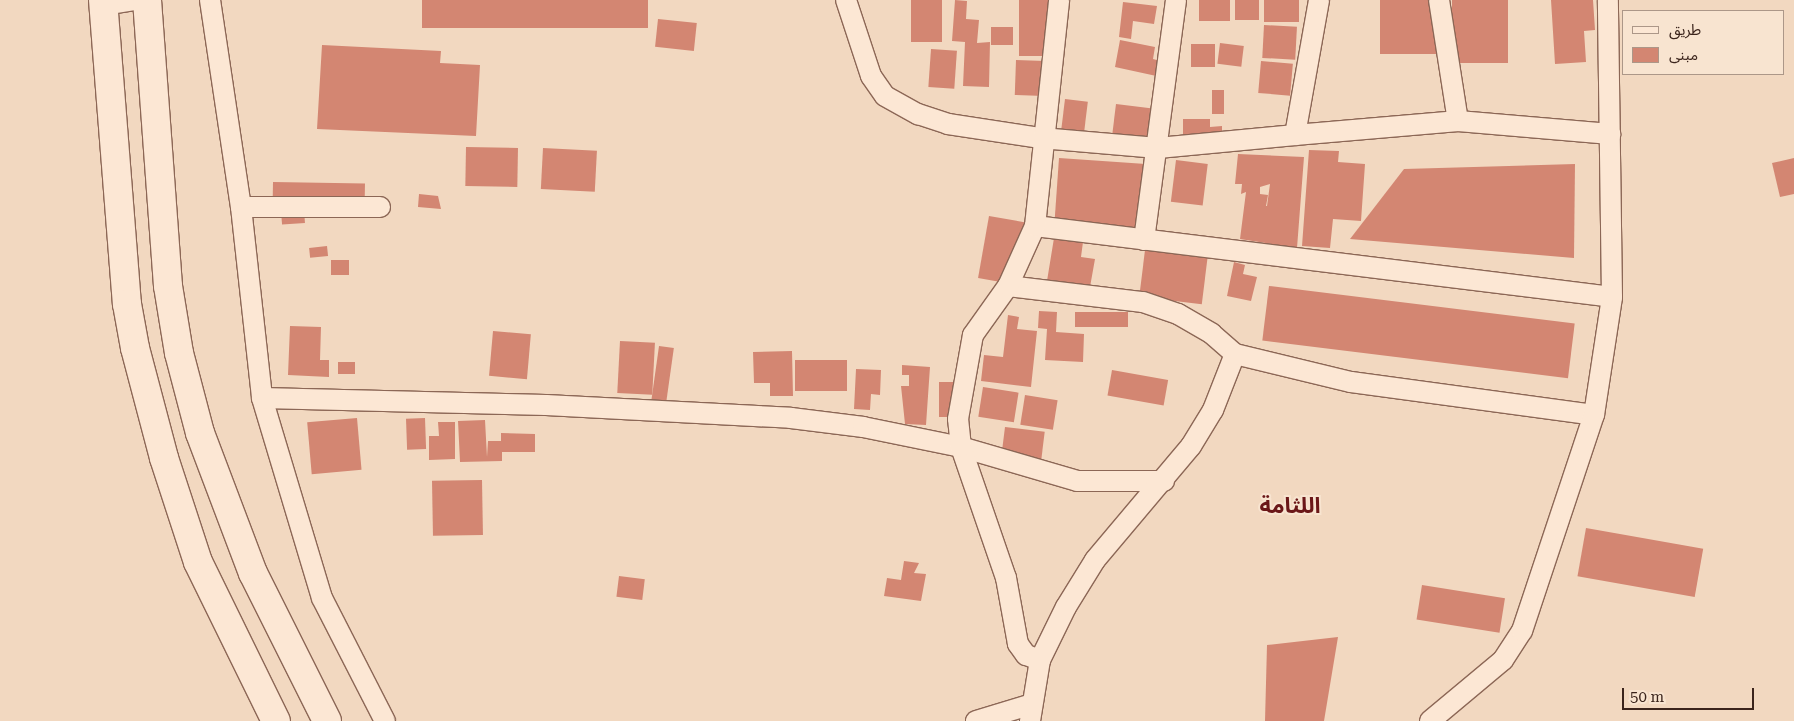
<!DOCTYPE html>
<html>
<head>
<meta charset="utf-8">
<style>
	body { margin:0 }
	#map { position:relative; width:1794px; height:721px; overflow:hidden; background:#f2d8c0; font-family:"Roboto Serif","Noto Sans Arabic",serif }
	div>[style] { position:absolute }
	.building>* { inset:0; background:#d38672; transform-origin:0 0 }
	.roads { filter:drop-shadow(1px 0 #8c6756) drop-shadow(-1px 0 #8c6756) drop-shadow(0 1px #8c6756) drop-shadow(0 -1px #8c6756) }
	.street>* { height:20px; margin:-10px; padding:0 10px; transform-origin:10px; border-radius:10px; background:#fce7d4 }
	.secondary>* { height:28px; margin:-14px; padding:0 14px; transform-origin:14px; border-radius:14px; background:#fce7d4 }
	span { translate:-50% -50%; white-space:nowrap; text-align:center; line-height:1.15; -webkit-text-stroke:4px #f8e4d0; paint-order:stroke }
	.district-label { font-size:22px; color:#6b1718; font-weight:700 }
	.legend { position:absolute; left:1622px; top:10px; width:162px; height:65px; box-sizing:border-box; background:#f8e4d0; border:1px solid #ac9788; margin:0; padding:6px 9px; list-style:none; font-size:15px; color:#3b241c }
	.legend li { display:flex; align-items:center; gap:10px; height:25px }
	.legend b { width:25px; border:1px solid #ac9788 }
	.scale { position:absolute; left:1622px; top:688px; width:132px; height:22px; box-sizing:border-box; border:2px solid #3b241c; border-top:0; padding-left:6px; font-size:15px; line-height:18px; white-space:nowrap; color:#3b241c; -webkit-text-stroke:4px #f8e4d0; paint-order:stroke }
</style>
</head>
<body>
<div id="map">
	<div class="building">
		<i style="left:422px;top:0;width:226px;height:28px"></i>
		<i style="left:911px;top:0;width:31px;height:42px"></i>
		<i style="clip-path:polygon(955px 0,967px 1px,966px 19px,979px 20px,977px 43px,990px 42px,989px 87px,963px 86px,965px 42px,952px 41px)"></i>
		<i style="left:1019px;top:0;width:33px;height:56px"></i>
		<i style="left:1199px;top:0;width:31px;height:21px"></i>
		<i style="left:1235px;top:0;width:24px;height:20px"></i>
		<i style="left:1264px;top:0;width:35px;height:22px"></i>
		<i style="left:1380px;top:0;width:58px;height:54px"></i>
		<i style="left:1452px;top:0;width:56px;height:63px"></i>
		<i style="clip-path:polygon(1551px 0,1593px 0,1595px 30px,1584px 31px,1586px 62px,1555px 64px)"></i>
		<i style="clip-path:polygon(1123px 2px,1157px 6px,1154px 24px,1133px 21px,1131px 39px,1119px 37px)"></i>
		<i style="left:658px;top:19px;width:39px;height:28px;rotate:6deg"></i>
		<i style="left:1264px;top:25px;width:33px;height:33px;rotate:3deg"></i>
		<i style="left:1013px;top:27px;width:18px;height:22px;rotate:90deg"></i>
		<i style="clip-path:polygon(1120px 40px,1155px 47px,1153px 59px,1164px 62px,1161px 77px,1115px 67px)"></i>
		<i style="left:1220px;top:43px;width:24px;height:21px;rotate:7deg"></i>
		<i style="left:1191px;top:44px;width:24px;height:23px"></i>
		<i style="clip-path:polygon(322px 45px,441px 51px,440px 63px,480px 65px,476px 136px,317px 129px)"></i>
		<i style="left:931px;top:49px;width:26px;height:38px;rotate:4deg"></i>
		<i style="left:1016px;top:60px;width:29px;height:35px;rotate:2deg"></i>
		<i style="left:1261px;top:61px;width:32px;height:32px;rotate:5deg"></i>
		<i style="left:1212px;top:90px;width:12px;height:24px"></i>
		<i style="left:1065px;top:99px;width:23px;height:35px;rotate:7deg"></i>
		<i style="left:1116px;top:104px;width:41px;height:33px;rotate:7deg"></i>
		<i style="clip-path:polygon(1183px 119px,1210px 119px,1210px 127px,1222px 126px,1222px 142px,1183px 143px)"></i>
		<i style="left:466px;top:147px;width:52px;height:39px;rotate:1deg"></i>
		<i style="left:543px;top:148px;width:54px;height:41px;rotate:3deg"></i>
		<i style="clip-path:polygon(1309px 150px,1339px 151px,1338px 162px,1365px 164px,1361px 221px,1333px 219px,1330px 248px,1302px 246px)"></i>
		<i style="clip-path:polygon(evenodd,1238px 154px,1304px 157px,1297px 248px,1240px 239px,1246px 192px,1241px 194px,1242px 184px,1235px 184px,1238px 154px,1270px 184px,1267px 206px,1266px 206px,1268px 195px,1260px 194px,1260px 187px,1270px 184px)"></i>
		<i style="left:1059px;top:158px;width:87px;height:69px;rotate:4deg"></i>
		<i style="clip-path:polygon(1794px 158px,1794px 194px,1780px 197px,1772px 163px)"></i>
		<i style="left:1176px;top:160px;width:32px;height:42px;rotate:7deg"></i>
		<i style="clip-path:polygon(1575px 164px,1574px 258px,1350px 239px,1404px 169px)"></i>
		<i style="left:273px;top:182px;width:92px;height:21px;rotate:1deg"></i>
		<i style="clip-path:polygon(419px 194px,438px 196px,441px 209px,418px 207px)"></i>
		<i style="left:304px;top:209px;width:14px;height:23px;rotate:86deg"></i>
		<i style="left:989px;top:216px;width:36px;height:63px;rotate:10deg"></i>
		<i style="clip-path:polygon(1054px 238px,1083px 242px,1081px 257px,1095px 259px,1090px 287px,1047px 281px)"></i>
		<i style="left:327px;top:246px;width:10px;height:18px;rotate:84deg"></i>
		<i style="left:1145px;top:250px;width:63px;height:47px;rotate:7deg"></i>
		<i style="left:331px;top:260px;width:18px;height:15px"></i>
		<i style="clip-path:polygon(1234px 262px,1245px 265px,1243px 274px,1257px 277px,1251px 301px,1227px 296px)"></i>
		<i style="left:1269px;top:286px;width:308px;height:55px;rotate:7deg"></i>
		<i style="clip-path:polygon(1039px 311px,1057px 312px,1056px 332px,1084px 334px,1083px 362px,1045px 360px,1047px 329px,1038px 328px)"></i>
		<i style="left:1128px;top:312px;width:15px;height:53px;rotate:90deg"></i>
		<i style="clip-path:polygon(1008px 315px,1019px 317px,1017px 329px,1037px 331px,1031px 387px,981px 381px,984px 355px,1003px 357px)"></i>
		<i style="clip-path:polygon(290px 326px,321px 327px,320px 360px,329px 360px,329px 377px,288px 375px)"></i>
		<i style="left:493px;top:331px;width:38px;height:45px;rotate:5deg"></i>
		<i style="left:620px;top:341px;width:35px;height:52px;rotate:3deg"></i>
		<i style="left:659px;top:346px;width:15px;height:54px;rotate:8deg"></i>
		<i style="clip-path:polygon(792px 351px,793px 396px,770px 396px,770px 383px,754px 383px,753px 352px)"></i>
		<i style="left:847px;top:360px;width:31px;height:52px;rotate:90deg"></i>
		<i style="left:338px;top:362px;width:17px;height:12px"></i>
		<i style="clip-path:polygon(902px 365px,930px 367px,926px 425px,905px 424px,901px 386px,909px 386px,909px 375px,902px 375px)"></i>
		<i style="clip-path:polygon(856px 369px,881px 370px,880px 395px,871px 394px,870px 410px,854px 409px)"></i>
		<i style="left:1112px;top:370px;width:57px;height:26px;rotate:10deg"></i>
		<i style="left:939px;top:382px;width:17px;height:35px"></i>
		<i style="left:983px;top:387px;width:36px;height:30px;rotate:9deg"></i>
		<i style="left:1025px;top:395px;width:33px;height:30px;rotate:9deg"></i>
		<i style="left:357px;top:418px;width:52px;height:50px;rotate:85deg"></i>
		<i style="left:425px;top:418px;width:31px;height:19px;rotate:88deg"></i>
		<i style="clip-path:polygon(485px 420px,487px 457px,488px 441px,501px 441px,501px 433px,535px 434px,535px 452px,502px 452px,502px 461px,460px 462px,458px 421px)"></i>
		<i style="clip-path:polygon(438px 422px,455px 422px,455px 459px,429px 460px,429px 436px,439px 436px)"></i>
		<i style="left:1005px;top:427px;width:40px;height:29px;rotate:7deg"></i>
		<i style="left:482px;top:480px;width:55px;height:50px;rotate:89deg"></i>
		<i style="left:1586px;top:528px;width:119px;height:49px;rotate:10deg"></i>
		<i style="clip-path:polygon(904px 561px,919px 563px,914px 573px,926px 574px,921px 601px,884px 596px,887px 578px,901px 580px)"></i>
		<i style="left:619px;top:576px;width:26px;height:21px;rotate:7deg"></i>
		<i style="left:1422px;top:585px;width:84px;height:35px;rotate:9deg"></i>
		<i style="clip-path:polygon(1338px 637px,1324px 721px,1265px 721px,1267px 645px)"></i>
	</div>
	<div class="roads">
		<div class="street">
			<i style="left:210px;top:0;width:209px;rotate:81.5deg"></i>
			<i style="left:241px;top:207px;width:192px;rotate:83.7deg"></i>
			<i style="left:262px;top:398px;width:209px;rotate:73.3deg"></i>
			<i style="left:322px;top:598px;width:138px;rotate:62.9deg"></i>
			<i style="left:846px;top:0;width:80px;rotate:71.8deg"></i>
			<i style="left:871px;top:76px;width:24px;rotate:55deg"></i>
			<i style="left:885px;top:96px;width:38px;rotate:29deg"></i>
			<i style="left:918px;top:114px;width:32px;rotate:18deg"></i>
			<i style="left:948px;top:124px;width:94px;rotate:8.6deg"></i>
			<i style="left:1041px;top:138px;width:117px;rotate:4.9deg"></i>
			<i style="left:1158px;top:148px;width:138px;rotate:-5.4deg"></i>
			<i style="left:1295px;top:135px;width:137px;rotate:-79.9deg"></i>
			<i style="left:1439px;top:0;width:122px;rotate:81.1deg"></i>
			<i style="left:103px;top:5px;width:33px;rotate:-9deg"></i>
			<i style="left:1295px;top:135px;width:164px;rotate:-4.9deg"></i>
			<i style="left:1458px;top:121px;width:153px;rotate:4.9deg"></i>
			<i style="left:241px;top:207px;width:139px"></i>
			<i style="left:1035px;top:226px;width:581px;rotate:7.01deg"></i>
			<i style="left:1144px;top:240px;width:242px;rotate:-82.4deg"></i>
			<i style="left:1008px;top:286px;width:136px;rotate:6.8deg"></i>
			<i style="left:1143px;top:302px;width:37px;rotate:19deg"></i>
			<i style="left:1178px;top:314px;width:39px;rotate:30deg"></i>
			<i style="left:1212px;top:334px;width:30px;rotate:41deg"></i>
			<i style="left:262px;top:398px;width:284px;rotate:1.4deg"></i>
			<i style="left:546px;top:405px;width:245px;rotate:3deg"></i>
			<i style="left:791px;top:418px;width:73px;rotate:7.1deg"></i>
			<i style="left:863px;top:427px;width:100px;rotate:11.5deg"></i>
			<i style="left:961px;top:447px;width:121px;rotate:16.3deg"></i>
			<i style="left:1077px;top:481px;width:87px"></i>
			<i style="left:1040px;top:660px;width:15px;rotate:-160deg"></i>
			<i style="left:1026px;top:655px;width:14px;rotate:-126deg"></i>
			<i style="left:1018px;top:644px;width:67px;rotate:-100.3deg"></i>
			<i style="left:1006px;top:578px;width:139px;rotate:-109deg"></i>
			<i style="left:961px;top:447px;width:28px;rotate:-96deg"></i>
			<i style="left:958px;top:419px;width:85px;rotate:-79.9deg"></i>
			<i style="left:973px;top:335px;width:60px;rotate:-54.5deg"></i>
			<i style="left:1008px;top:286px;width:66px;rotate:-65.8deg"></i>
			<i style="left:1035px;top:226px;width:227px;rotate:-83.9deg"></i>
			<i style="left:976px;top:721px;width:55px;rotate:-16.8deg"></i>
			<i style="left:1030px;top:721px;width:62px;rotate:-80.7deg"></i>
			<i style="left:1040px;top:660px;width:59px;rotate:-63.9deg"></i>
			<i style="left:1066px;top:607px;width:55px;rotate:-58.3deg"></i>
			<i style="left:1095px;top:560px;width:149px;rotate:-49.9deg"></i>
			<i style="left:1191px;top:446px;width:42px;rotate:-58.6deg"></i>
			<i style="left:1213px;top:410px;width:60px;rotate:-68.6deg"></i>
			<i style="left:1235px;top:354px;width:119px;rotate:13.6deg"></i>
			<i style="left:1351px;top:382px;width:245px;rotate:7.7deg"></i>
			<i style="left:1430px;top:721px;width:95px;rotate:-39.9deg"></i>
			<i style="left:1503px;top:660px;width:35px;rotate:-57deg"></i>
			<i style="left:1522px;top:631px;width:228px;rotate:-71.6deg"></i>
			<i style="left:1594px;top:415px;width:119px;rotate:-81.3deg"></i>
			<i style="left:1612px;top:297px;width:297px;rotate:-90.8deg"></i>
		</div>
		<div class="secondary">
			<i style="left:103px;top:0;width:305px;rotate:85.5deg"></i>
			<i style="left:127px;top:304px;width:45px;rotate:79.7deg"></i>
			<i style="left:135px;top:348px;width:114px;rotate:75.2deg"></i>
			<i style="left:164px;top:458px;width:109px;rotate:71.9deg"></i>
			<i style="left:198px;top:562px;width:177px;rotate:63.9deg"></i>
			<i style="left:147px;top:0;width:287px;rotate:85.8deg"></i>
			<i style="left:168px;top:286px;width:68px;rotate:80.7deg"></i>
			<i style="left:179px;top:353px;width:83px;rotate:75.3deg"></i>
			<i style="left:200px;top:433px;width:150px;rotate:69.3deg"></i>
			<i style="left:253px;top:573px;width:165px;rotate:63.4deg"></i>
		</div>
	</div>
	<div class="district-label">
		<span style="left:1290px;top:506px">اللثامة</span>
	</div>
	<ul class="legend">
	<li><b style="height:6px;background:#fce7d4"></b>طريق</li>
	<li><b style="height:14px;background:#d38672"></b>مبنى</li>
	</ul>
	<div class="scale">50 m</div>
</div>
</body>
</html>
